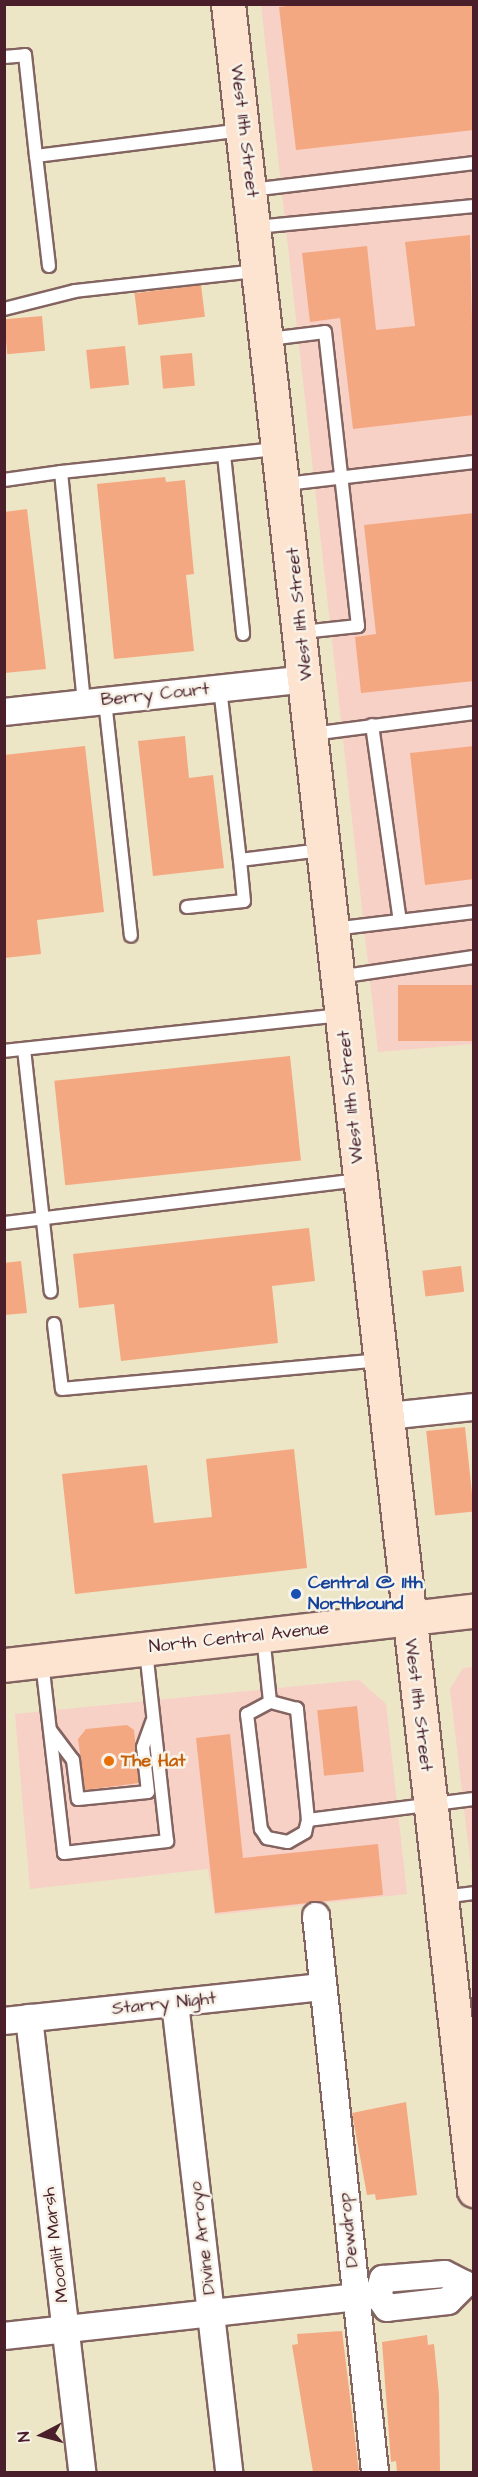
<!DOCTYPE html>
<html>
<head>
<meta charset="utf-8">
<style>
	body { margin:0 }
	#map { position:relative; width:478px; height:2477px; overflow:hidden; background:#ece5c6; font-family:"Architects Daughter",sans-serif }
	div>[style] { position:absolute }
	.built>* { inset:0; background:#f7d1c6 }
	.building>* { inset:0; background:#f4a881; transform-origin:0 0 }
	.roads { filter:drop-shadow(2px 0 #836461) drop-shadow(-2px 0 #836461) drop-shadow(0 2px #836461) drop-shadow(0 -2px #836461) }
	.lane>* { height:12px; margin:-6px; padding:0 6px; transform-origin:6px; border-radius:6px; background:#fff }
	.street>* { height:26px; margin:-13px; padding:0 13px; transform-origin:13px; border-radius:13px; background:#fff }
	.secondary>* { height:33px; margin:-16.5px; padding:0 16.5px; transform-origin:16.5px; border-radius:16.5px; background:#fde4d0 }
	.dots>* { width:16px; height:16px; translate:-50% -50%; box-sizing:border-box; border:3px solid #f7f3e8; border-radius:50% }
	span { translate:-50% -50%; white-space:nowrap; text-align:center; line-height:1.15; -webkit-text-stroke:5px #f7f3e8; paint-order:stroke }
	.street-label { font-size:18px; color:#4a1f2b }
	.transit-label { font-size:18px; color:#164399; font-weight:700 }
	.left { translate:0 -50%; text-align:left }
	.food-label { font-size:18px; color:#c56008; font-weight:700 }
	.frame { position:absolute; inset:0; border:6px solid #4a1f2b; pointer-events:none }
	.north { position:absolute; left:12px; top:2405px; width:60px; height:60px; -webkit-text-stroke:4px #f7f3e8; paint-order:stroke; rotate:264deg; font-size:16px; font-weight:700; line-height:24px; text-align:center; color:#4a1f2b }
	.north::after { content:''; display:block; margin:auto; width:21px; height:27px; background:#4a1f2b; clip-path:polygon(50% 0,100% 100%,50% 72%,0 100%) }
</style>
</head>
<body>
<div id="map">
	<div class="built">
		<i style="clip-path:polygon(261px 5px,473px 5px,473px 1044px,378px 1052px)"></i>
		<i style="clip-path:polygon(473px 1667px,473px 1884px,450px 1689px,463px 1668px)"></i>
		<i style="clip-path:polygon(359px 1680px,386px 1704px,407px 1894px,215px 1915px,208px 1869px,30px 1889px,15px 1714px)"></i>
	</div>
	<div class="building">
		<i style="clip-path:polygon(301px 4px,474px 4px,474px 130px,296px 150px,279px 7px)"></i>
		<i style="clip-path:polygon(470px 235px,474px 415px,353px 429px,340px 318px,310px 322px,302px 253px,367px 246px,376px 330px,415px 326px,405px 242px)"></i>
		<i style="left:201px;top:285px;width:32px;height:67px;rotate:83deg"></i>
		<i style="left:42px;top:316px;width:35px;height:38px;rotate:85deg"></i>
		<i style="left:125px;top:346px;width:39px;height:39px;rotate:84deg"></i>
		<i style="left:192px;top:353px;width:33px;height:32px;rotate:85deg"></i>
		<i style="clip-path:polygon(165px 477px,166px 482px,185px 480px,194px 574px,186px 575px,194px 651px,114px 659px,97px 484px)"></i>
		<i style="clip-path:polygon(27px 509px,46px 669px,4px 673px,4px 512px)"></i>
		<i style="clip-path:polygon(474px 513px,474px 681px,361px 693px,355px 637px,376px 634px,364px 525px)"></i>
		<i style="clip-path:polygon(185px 736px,189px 778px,213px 775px,224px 868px,153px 876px,138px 741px)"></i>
		<i style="clip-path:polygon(85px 746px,104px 912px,37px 920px,41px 954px,4px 958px,4px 755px)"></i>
		<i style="clip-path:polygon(474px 746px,474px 879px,425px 885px,410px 753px)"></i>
		<i style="left:474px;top:985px;width:56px;height:76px;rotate:90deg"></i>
		<i style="left:290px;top:1056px;width:105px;height:237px;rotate:84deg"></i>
		<i style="clip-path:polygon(309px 1228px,315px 1281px,272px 1286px,278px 1343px,121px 1361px,114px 1304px,79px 1308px,73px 1254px)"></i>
		<i style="clip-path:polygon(21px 1261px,27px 1313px,4px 1315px,4px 1263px)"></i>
		<i style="left:461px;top:1266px;width:26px;height:39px;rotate:83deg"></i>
		<i style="left:465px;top:1427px;width:85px;height:39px;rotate:84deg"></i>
		<i style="clip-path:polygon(294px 1449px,307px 1568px,75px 1594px,62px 1474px,147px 1465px,154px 1523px,212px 1517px,206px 1459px)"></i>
		<i style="left:357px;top:1706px;width:66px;height:40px;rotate:84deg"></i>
		<i style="clip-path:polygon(127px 1725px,134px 1730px,139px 1783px,85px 1790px,78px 1739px,86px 1729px)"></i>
		<i style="clip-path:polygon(230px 1734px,243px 1858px,378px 1844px,383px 1895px,215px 1913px,196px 1738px)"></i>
		<i style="clip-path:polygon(406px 2102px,417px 2195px,376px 2200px,375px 2194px,367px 2195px,352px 2113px)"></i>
		<i style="clip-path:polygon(342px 2331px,359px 2472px,313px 2472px,292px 2345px,298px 2344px,297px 2334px)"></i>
		<i style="clip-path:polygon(427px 2335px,428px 2345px,434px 2344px,439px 2394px,440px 2472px,397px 2472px,396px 2461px,391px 2462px,382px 2342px)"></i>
	</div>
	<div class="roads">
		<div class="lane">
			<i style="left:4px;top:57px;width:21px;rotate:-5deg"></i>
			<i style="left:25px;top:55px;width:102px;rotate:83.8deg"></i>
			<i style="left:251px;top:190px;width:225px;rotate:-6.9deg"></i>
			<i style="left:256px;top:227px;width:219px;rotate:-5.5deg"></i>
			<i style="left:49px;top:266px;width:111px;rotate:-96.7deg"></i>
			<i style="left:36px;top:156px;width:208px;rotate:-7.2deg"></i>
			<i style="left:4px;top:309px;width:73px;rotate:-14.2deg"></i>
			<i style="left:75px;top:291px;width:182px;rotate:-6.3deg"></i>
			<i style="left:269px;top:339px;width:56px;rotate:-7.1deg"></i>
			<i style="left:325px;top:332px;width:296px;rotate:83.6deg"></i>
			<i style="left:358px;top:626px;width:56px;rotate:173.9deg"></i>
			<i style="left:224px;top:455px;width:180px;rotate:83.9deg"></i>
			<i style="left:61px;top:472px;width:218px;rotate:-6.1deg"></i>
			<i style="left:4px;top:480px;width:58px;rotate:-8deg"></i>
			<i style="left:61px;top:472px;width:232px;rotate:84.3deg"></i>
			<i style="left:286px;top:484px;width:189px;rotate:-6.7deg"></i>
			<i style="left:220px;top:688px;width:173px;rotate:83.4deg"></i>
			<i style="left:240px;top:860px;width:82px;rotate:-7deg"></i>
			<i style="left:105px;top:701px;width:236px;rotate:83.7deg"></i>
			<i style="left:372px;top:725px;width:198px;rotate:81.9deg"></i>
			<i style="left:312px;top:734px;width:163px;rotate:-7.4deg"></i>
			<i style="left:187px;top:907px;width:57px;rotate:-6deg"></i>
			<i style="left:244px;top:901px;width:41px;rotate:-95.6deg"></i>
			<i style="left:333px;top:929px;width:142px;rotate:-6.9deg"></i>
			<i style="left:338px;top:977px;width:137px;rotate:-8.4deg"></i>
			<i style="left:24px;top:1049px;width:244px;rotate:83.7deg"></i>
			<i style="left:4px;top:1051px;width:338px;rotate:-6.1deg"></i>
			<i style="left:4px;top:1223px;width:358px;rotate:-6.9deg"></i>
			<i style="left:54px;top:1324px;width:65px;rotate:83deg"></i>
			<i style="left:62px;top:1389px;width:320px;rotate:-5.2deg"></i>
			<i style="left:263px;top:1636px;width:66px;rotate:83.9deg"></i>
			<i style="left:270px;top:1702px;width:26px;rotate:152deg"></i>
			<i style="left:247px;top:1714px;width:116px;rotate:83.1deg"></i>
			<i style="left:261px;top:1829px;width:11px;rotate:56deg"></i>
			<i style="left:267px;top:1838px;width:21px;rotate:11deg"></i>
			<i style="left:288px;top:1842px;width:20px;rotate:-30deg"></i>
			<i style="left:305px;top:1832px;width:12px;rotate:-76deg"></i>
			<i style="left:308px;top:1820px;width:112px;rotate:-95.7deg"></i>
			<i style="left:297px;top:1709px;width:28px;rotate:-165deg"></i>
			<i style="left:42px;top:1662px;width:192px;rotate:83.4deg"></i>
			<i style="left:64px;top:1853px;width:104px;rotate:-6.6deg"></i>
			<i style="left:167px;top:1841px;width:192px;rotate:-96.3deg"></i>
			<i style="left:51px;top:1731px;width:36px;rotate:53deg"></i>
			<i style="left:73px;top:1760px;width:39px;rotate:83deg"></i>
			<i style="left:78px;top:1799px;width:70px;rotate:-5.7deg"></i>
			<i style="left:148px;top:1792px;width:45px;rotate:-96.3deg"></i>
			<i style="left:143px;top:1747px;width:27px;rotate:-70deg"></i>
			<i style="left:308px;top:1820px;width:167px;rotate:-7.2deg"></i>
			<i style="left:442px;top:1897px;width:32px;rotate:-7deg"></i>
		</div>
		<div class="street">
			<i style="left:4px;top:712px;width:304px;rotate:-6.2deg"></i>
			<i style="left:388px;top:1416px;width:86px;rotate:-6deg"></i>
			<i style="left:316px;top:1916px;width:559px;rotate:83.94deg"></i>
			<i style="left:175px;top:2003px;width:472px;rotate:83.4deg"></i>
			<i style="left:29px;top:2018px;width:457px;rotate:83.3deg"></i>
			<i style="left:4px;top:2021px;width:321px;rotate:-6.1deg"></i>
			<i style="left:445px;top:2274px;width:22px;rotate:27deg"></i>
			<i style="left:465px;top:2284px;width:24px;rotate:135deg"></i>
			<i style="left:448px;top:2301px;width:61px;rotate:173.5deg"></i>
			<i style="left:387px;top:2308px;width:16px;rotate:-125deg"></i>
			<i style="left:378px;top:2295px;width:17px;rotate:-73deg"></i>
			<i style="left:383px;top:2279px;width:62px;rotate:-4.6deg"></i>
			<i style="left:4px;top:2336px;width:376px;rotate:-6.3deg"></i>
		</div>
		<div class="secondary">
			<i style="left:228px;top:4px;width:2200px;rotate:83.58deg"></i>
			<i style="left:4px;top:1665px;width:473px;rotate:-6.6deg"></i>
		</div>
	</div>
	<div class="dots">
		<i style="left:296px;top:1594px;background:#1a4fb4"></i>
		<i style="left:109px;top:1761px;background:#e8710a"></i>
	</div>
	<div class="street-label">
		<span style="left:244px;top:131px;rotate:83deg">West 11th Street</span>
		<span style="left:300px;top:614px;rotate:-96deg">West 11th Street</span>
		<span style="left:155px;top:695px;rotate:-6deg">Berry Court</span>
		<span style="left:351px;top:1097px;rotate:-96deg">West 11th Street</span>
		<span style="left:239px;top:1638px;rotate:-6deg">North Central Avenue</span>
		<span style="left:418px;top:1705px;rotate:83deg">West 11th Street</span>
		<span style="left:164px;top:2004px;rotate:-6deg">Starry Night</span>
		<span style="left:349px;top:2230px;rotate:-96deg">Dewdrop</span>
		<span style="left:203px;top:2238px;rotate:-97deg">Divine Arroyo</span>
		<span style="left:56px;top:2245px;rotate:-97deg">Moonlit Marsh</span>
	</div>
	<div class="transit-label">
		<span class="left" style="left:308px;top:1594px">Central @ 11th<br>Northbound</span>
	</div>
	<div class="food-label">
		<span class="left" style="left:121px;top:1761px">The Hat</span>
	</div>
	<div class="frame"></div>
	<div class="north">N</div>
</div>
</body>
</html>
